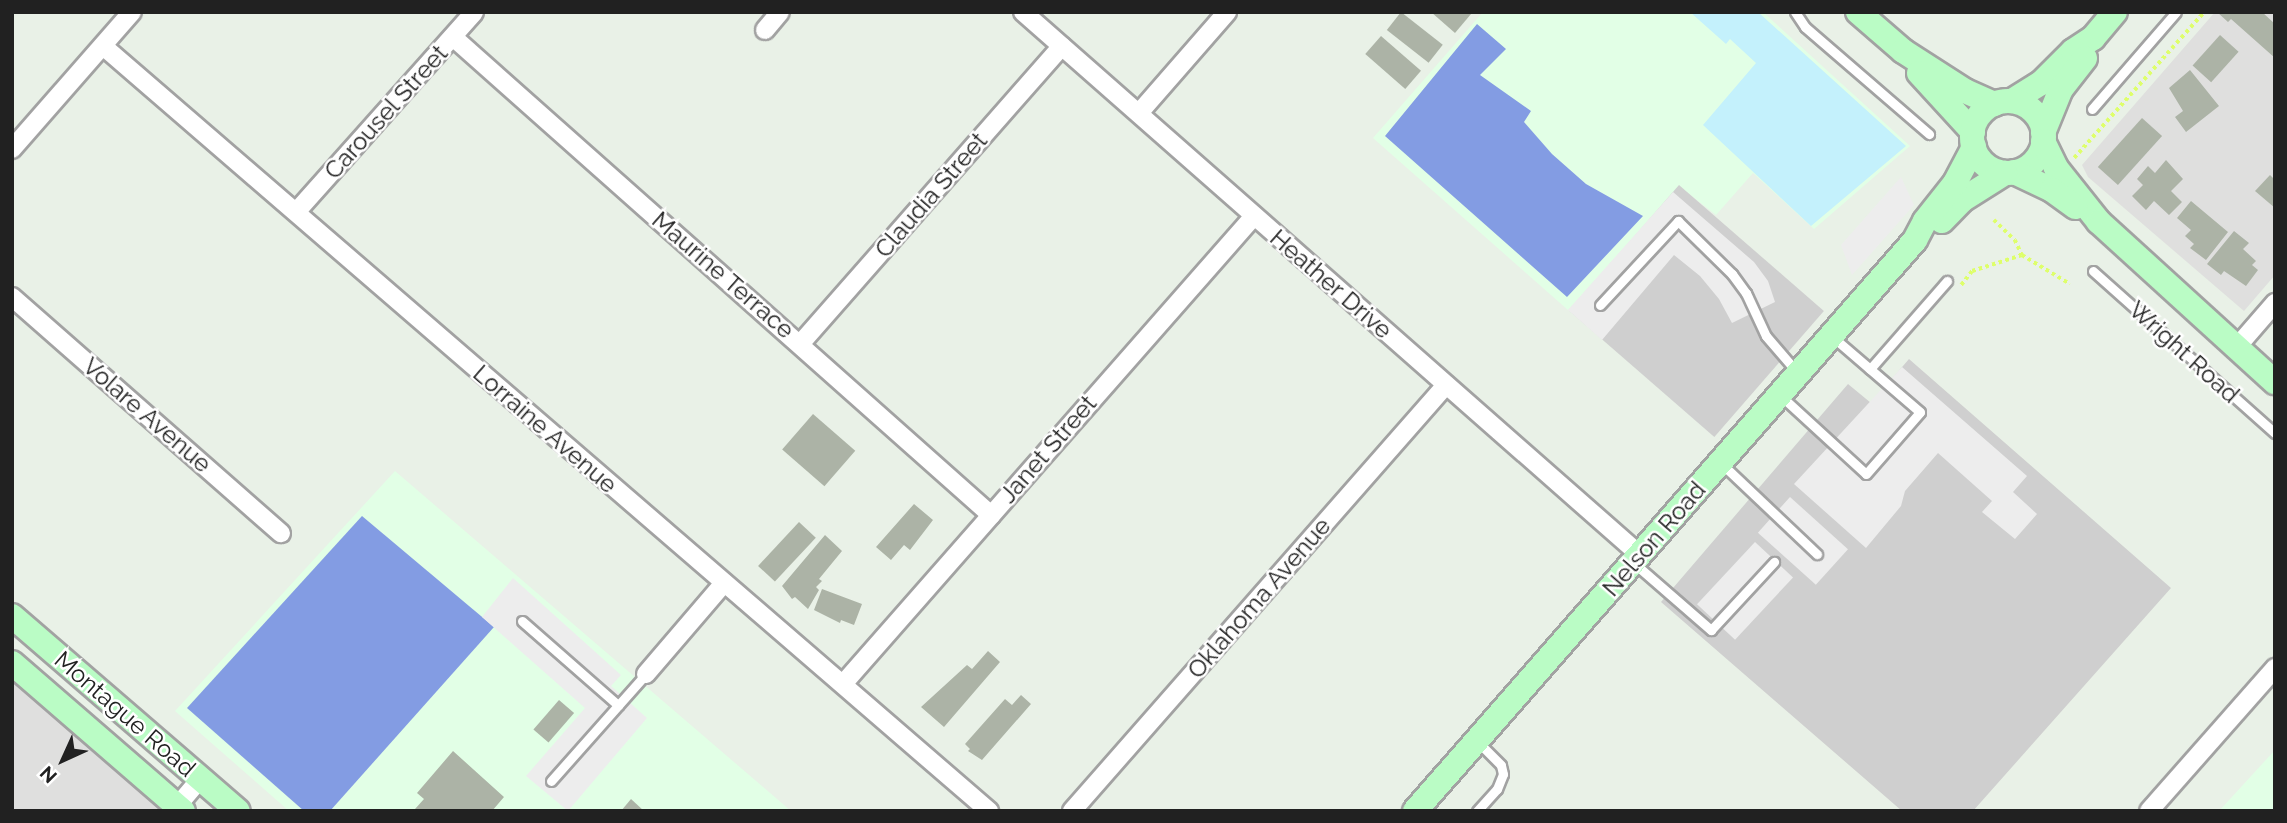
<!DOCTYPE html>
<html>
<head>
<meta charset="utf-8">
<style>
	body { margin:0 }
	#map { position:relative; width:2287px; height:823px; overflow:hidden; background:#e9f1e7; font-family:Raleway,sans-serif }
	div>[style] { position:absolute }
	.residential>* { inset:0; background:#dfdfde }
	.education>* { inset:0; background:#e2ffe6 }
	.religious>* { inset:0; background:#cfcfcf; transform-origin:0 0 }
	.park>* { inset:0; background:#c4f1fc }
	.pitch>* { inset:0; background:#839ce3 }
	.parking>* { inset:0; background:#ededed; transform-origin:0 0 }
	.building>* { inset:0; background:#acb3a6; transform-origin:0 0 }
	.path>* { height:3.5px; margin-top:-1.75px; transform-origin:0; background:repeating-linear-gradient(90deg,#deff6a 0 3.5px,transparent 0 7px) }
	.roads { filter:drop-shadow(2px 0 #a2a2a2) drop-shadow(-2px 0 #a2a2a2) drop-shadow(0 2px #a2a2a2) drop-shadow(0 -2px #a2a2a2) }
	.service>* { height:9px; margin:-4.5px; padding:0 4.5px; transform-origin:4.5px; border-radius:4.5px; background:#fff }
	.minor>* { height:18px; margin:-9px; padding:0 9px; transform-origin:9px; border-radius:9px; background:#fff }
	.secondary>* { height:24px; margin:-12px; padding:0 12px; transform-origin:12px; border-radius:12px; background:#bafcc5 }
	.secondary>.ring { margin:-12px; padding:0; box-sizing:content-box; background:none; border:24px solid #bafcc5; border-radius:50% }
	span { translate:-50% -50%; white-space:nowrap; text-align:center; line-height:1.15; -webkit-text-stroke:5px #fff; paint-order:stroke }
	.street-label { font-size:24px; color:#212121 }
	.frame { position:absolute; inset:0; border:14px solid #212121; pointer-events:none }
	.north { position:absolute; left:28px; top:725px; width:70px; height:70px; -webkit-text-stroke:5px #fff; paint-order:stroke; rotate:225deg; font-size:19px; font-weight:700; line-height:28px; text-align:center; color:#212121 }
	.north::after { content:''; display:block; margin:auto; width:24px; height:32px; background:#212121; clip-path:polygon(50% 0,100% 100%,50% 72%,0 100%) }
</style>
</head>
<body>
<div id="map">
	<div class="residential">
		<i style="clip-path:polygon(2215px 12px,2275px 12px,2275px 275px,2244px 311px,2088px 177px,2082px 165px)"></i>
		<i style="clip-path:polygon(12px 663px,183px 811px,12px 811px)"></i>
	</div>
	<div class="education">
		<i style="clip-path:polygon(1483px 12px,1763px 12px,1910px 146px,1814px 229px,1753px 173px,1716px 215px,1679px 186px,1568px 310px,1373px 138px)"></i>
		<i style="clip-path:polygon(395px 471px,791px 811px,289px 811px,175px 711px)"></i>
		<i style="clip-path:polygon(2275px 750px,2275px 811px,2219px 811px)"></i>
	</div>
	<div class="religious">
		<i style="left:1679px;top:185px;width:192px;height:167px;rotate:41deg"></i>
		<i style="clip-path:polygon(1909px 359px,2171px 588px,1973px 811px,1902px 811px,1661px 602px,1848px 384px,1871px 403px)"></i>
	</div>
	<div class="park">
		<i style="clip-path:polygon(1690px 12px,1758px 12px,1906px 146px,1811px 226px,1703px 125px,1756px 63px,1730px 39px,1726px 44px)"></i>
	</div>
	<div class="pitch">
		<i style="clip-path:polygon(1477px 24px,1506px 49px,1480px 75px,1531px 111px,1524px 122px,1552px 154px,1586px 184px,1643px 216px,1567px 297px,1385px 136px)"></i>
		<i style="clip-path:polygon(362px 516px,494px 627px,330px 811px,304px 811px,187px 708px)"></i>
	</div>
	<div class="parking">
		<i style="clip-path:polygon(1901px 177px,1914px 205px,1852px 275px,1841px 245px)"></i>
		<i style="clip-path:polygon(1673px 192px,1754px 262px,1768px 281px,1775px 302px,1732px 323px,1719px 299px,1700px 276px,1674px 255px,1602px 340px,1568px 310px)"></i>
		<i style="clip-path:polygon(1902px 367px,2027px 476px,2013px 492px,2037px 514px,2015px 539px,1982px 512px,1992px 501px,1938px 453px,1905px 491px,1901px 506px,1866px 548px,1794px 484px)"></i>
		<i style="left:1790px;top:497px;width:78px;height:48px;rotate:42deg"></i>
		<i style="left:1755px;top:542px;width:52px;height:85px;rotate:43deg"></i>
		<i style="clip-path:polygon(513px 578px,621px 675px,611px 686px,647px 718px,568px 811px,526px 776px,585px 708px,482px 617px)"></i>
	</div>
	<div class="building">
		<i style="left:1401px;top:12px;width:53px;height:23px;rotate:38deg"></i>
		<i style="clip-path:polygon(1431px 12px,1469px 12px,1471px 14px,1455px 33px)"></i>
		<i style="clip-path:polygon(2217px 12px,2262px 12px,2275px 24px,2275px 58px,2231px 19px,2228px 22px)"></i>
		<i style="left:2220px;top:35px;width:25px;height:41px;rotate:42deg"></i>
		<i style="left:1381px;top:36px;width:53px;height:24px;rotate:41deg"></i>
		<i style="clip-path:polygon(2190px 70px,2219px 106px,2186px 132px,2175px 117px,2183px 111px,2169px 88px)"></i>
		<i style="left:2142px;top:118px;width:27px;height:66px;rotate:42deg"></i>
		<i style="clip-path:polygon(2166px 160px,2183px 179px,2171px 191px,2182px 202px,2169px 215px,2154px 201px,2146px 210px,2132px 196px,2143px 185px,2137px 179px,2148px 166px,2155px 173px)"></i>
		<i style="clip-path:polygon(2270px 175px,2275px 180px,2275px 208px,2255px 191px)"></i>
		<i style="clip-path:polygon(2191px 201px,2228px 232px,2206px 260px,2190px 248px,2194px 244px,2185px 236px,2191px 230px,2177px 218px)"></i>
		<i style="clip-path:polygon(2234px 231px,2249px 243px,2243px 249px,2256px 261px,2252px 265px,2258px 270px,2246px 286px,2224px 271px,2221px 275px,2207px 264px)"></i>
		<i style="left:813px;top:414px;width:56px;height:47px;rotate:41deg"></i>
		<i style="clip-path:polygon(914px 504px,933px 520px,910px 550px,904px 545px,891px 560px,876px 547px)"></i>
		<i style="left:799px;top:522px;width:23px;height:60px;rotate:43deg"></i>
		<i style="clip-path:polygon(825px 535px,842px 551px,819px 579px,822px 581px,816px 587px,819px 590px,808px 609px,795px 597px,792px 599px,782px 586px)"></i>
		<i style="clip-path:polygon(822px 589px,862px 604px,854px 625px,841px 620px,840px 623px,814px 610px)"></i>
		<i style="clip-path:polygon(988px 651px,1000px 662px,944px 727px,921px 707px,967px 665px,972px 669px)"></i>
		<i style="clip-path:polygon(1021px 695px,1031px 704px,982px 760px,968px 751px,970px 749px,965px 744px,1005px 699px,1012px 705px)"></i>
		<i style="left:559px;top:700px;width:20px;height:39px;rotate:41deg"></i>
		<i style="clip-path:polygon(453px 751px,504px 797px,492px 811px,415px 809px,424px 799px,417px 793px)"></i>
		<i style="clip-path:polygon(631px 799px,644px 811px,621px 811px)"></i>
	</div>
	<div class="path">
		<i style="left:2074px;top:158px;width:195px;rotate:-48.3deg"></i>
		<i style="left:1994px;top:220px;width:29px;rotate:44deg"></i>
		<i style="left:2015px;top:240px;width:17px;rotate:65deg"></i>
		<i style="left:1961px;top:285px;width:18px;rotate:-52deg"></i>
		<i style="left:1972px;top:271px;width:52px;rotate:-17.7deg"></i>
		<i style="left:2022px;top:255px;width:56px;rotate:31.1deg"></i>
	</div>
	<div class="roads">
		<div class="service">
			<i style="left:1795px;top:12px;width:18px;rotate:56deg"></i>
			<i style="left:1805px;top:27px;width:164px;rotate:40.8deg"></i>
			<i style="left:2092px;top:109px;width:128px;rotate:-49.1deg"></i>
			<i style="left:2093px;top:271px;width:244px;rotate:41.7deg"></i>
			<i style="left:1600px;top:305px;width:115px;rotate:-47.1deg"></i>
			<i style="left:1678px;top:221px;width:76px;rotate:44.5deg"></i>
			<i style="left:1732px;top:274px;width:24px;rotate:54deg"></i>
			<i style="left:1746px;top:293px;width:47px;rotate:65.1deg"></i>
			<i style="left:1766px;top:336px;width:48px;rotate:49.3deg"></i>
			<i style="left:1870px;top:369px;width:117px;rotate:-48.8deg"></i>
			<i style="left:1781px;top:396px;width:115px;rotate:42.5deg"></i>
			<i style="left:1866px;top:474px;width:82px;rotate:-48.9deg"></i>
			<i style="left:1920px;top:412px;width:113px;rotate:-139.3deg"></i>
			<i style="left:1722px;top:464px;width:131px;rotate:43.5deg"></i>
			<i style="left:1635px;top:564px;width:101px;rotate:41deg"></i>
			<i style="left:1711px;top:630px;width:93px;rotate:-47.2deg"></i>
			<i style="left:522px;top:621px;width:128px;rotate:41.2deg"></i>
			<i style="left:551px;top:781px;width:143px;rotate:-48.4deg"></i>
			<i style="left:1477px;top:811px;width:30px;rotate:-48deg"></i>
			<i style="left:1497px;top:789px;width:16px;rotate:-68deg"></i>
			<i style="left:1503px;top:774px;width:9px;rotate:-103deg"></i>
			<i style="left:1501px;top:765px;width:33px;rotate:-135deg"></i>
		</div>
		<div class="minor">
			<i style="left:1023px;top:12px;width:822px;rotate:41.35deg"></i>
			<i style="left:765px;top:30px;width:23px;rotate:-50deg"></i>
			<i style="left:453px;top:37px;width:720px;rotate:41.62deg"></i>
			<i style="left:103px;top:46px;width:1171px;rotate:40.81deg"></i>
			<i style="left:1139px;top:113px;width:134px;rotate:-48.9deg"></i>
			<i style="left:12px;top:149px;width:182px;rotate:-48.8deg"></i>
			<i style="left:297px;top:211px;width:266px;rotate:-48.3deg"></i>
			<i style="left:12px;top:297px;width:358px;rotate:41.3deg"></i>
			<i style="left:801px;top:343px;width:395px;rotate:-48.7deg"></i>
			<i style="left:2236px;top:348px;width:60px;rotate:-49.1deg"></i>
			<i style="left:646px;top:674px;width:120px;rotate:-49.4deg"></i>
			<i style="left:843px;top:684px;width:623px;rotate:-48.71deg"></i>
			<i style="left:173px;top:811px;width:43px;rotate:-49.7deg"></i>
			<i style="left:1072px;top:811px;width:567px;rotate:-48.72deg"></i>
			<i style="left:2149px;top:811px;width:191px;rotate:-48.6deg"></i>
		</div>
		<div class="secondary">
			<i style="left:1858px;top:12px;width:60px;rotate:40.9deg"></i>
			<i style="left:1903px;top:51px;width:74px;rotate:32.8deg"></i>
			<i style="left:1965px;top:91px;width:32px;rotate:24deg"></i>
			<i style="left:1919px;top:73px;width:80px;rotate:47.5deg"></i>
			<i style="left:2012px;top:101px;width:34px;rotate:-32deg"></i>
			<i style="left:2041px;top:83px;width:45px;rotate:-45deg"></i>
			<i style="left:2073px;top:51px;width:24px;rotate:-33deg"></i>
			<i style="left:2093px;top:38px;width:34px;rotate:-50deg"></i>
			<i class="ring" style="left:1972px;top:101px;width:48px;height:48px"></i>
			<i style="left:2043px;top:133px;width:48px;rotate:-67.8deg"></i>
			<i style="left:2061px;top:89px;width:39px;rotate:-52deg"></i>
			<i style="left:2043px;top:141px;width:30px;rotate:64deg"></i>
			<i style="left:2056px;top:168px;width:69px;rotate:51.5deg"></i>
			<i style="left:2099px;top:222px;width:238px;rotate:42.3deg"></i>
			<i style="left:2014px;top:172px;width:42px;rotate:25.3deg"></i>
			<i style="left:2052px;top:190px;width:29px;rotate:36deg"></i>
			<i style="left:1942px;top:221px;width:29px;rotate:-46deg"></i>
			<i style="left:1962px;top:200px;width:51px;rotate:-32.1deg"></i>
			<i style="left:12px;top:616px;width:298px;rotate:40.8deg"></i>
			<i style="left:12px;top:663px;width:226px;rotate:40.9deg"></i>
			<i style="left:1415px;top:811px;width:759px;rotate:-48.79deg"></i>
			<i style="left:1915px;top:240px;width:21px;rotate:-62deg"></i>
			<i style="left:1925px;top:221px;width:48px;rotate:-51.7deg"></i>
			<i style="left:1955px;top:183px;width:41px;rotate:-62.2deg"></i>
		</div>
	</div>
	<div class="street-label">
		<span style="left:386px;top:112px;rotate:-48deg">Carousel Street</span>
		<span style="left:931px;top:195px;rotate:-49deg">Claudia Street</span>
		<span style="left:723px;top:275px;rotate:41deg">Maurine Terrace</span>
		<span style="left:1331px;top:284px;rotate:41deg">Heather Drive</span>
		<span style="left:2184px;top:352px;rotate:42deg">Wright Road</span>
		<span style="left:147px;top:415px;rotate:41deg">Volare Avenue</span>
		<span style="left:545px;top:429px;rotate:41deg">Lorraine Avenue</span>
		<span style="left:1048px;top:449px;rotate:-49deg">Janet Street</span>
		<span style="left:1654px;top:539px;rotate:-49deg">Nelson Road</span>
		<span style="left:1259px;top:598px;rotate:-49deg">Oklahoma Avenue</span>
		<span style="left:125px;top:714px;rotate:41deg">Montague Road</span>
	</div>
	<div class="frame"></div>
	<div class="north">N</div>
</div>
</body>
</html>
